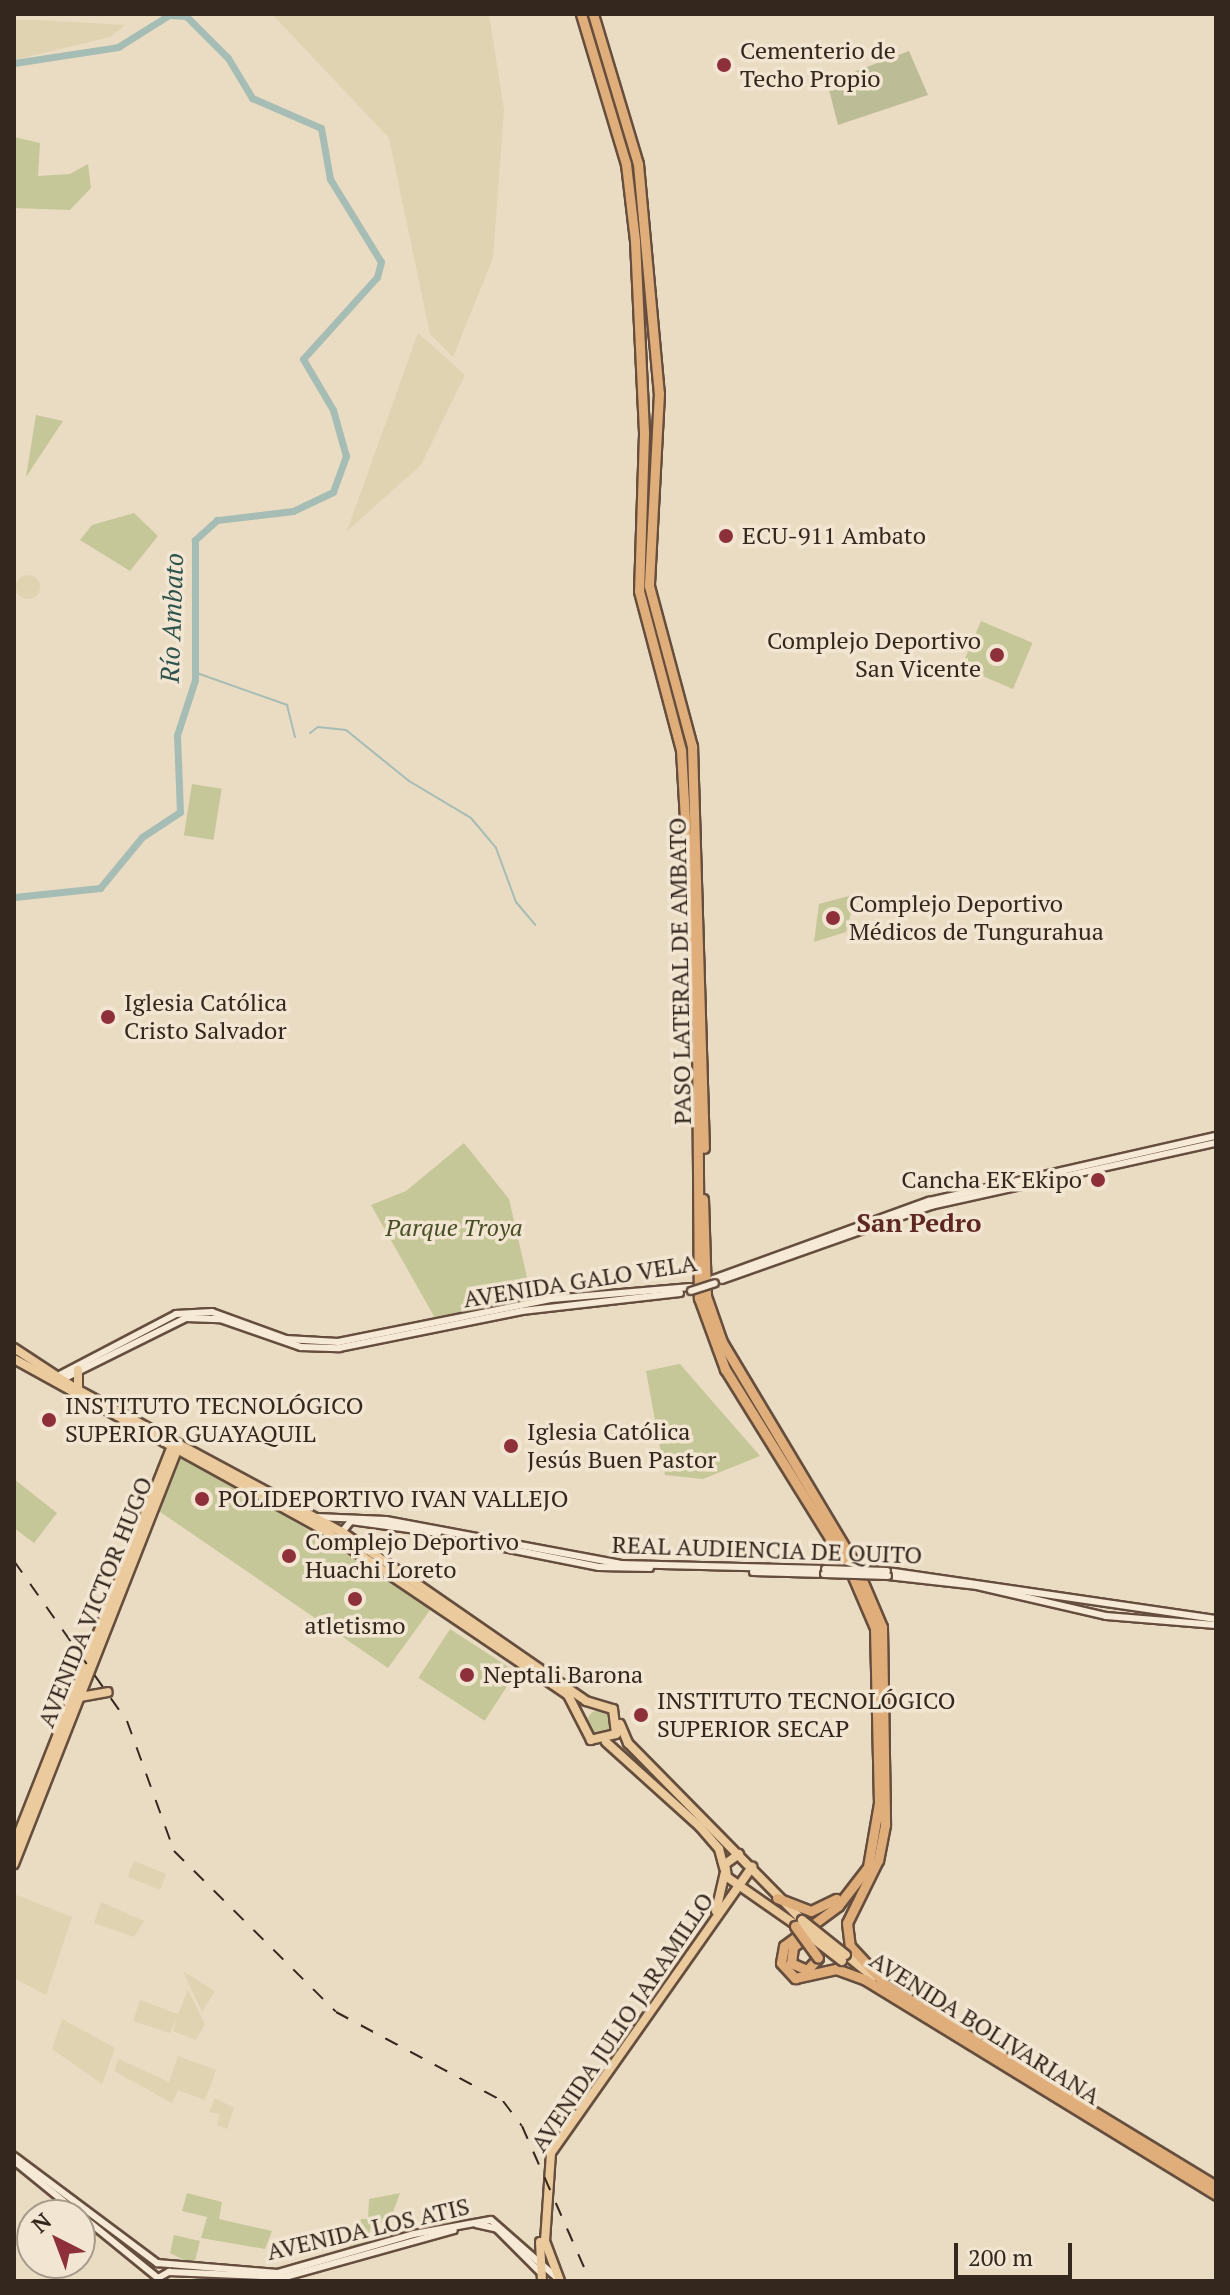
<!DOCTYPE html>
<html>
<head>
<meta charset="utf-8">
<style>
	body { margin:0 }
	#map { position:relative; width:1230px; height:2295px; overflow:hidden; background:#eadbc3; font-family:"PT Serif",serif }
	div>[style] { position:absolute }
	.farmland>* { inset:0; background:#dfd3b1; transform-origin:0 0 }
	.round { border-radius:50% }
	.green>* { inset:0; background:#c6c798; transform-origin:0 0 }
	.cemetery>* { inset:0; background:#bcbd96 }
	.stream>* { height:2px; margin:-1px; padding:0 1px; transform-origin:1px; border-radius:1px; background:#a5bdb4 }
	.river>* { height:7px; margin:-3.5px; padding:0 3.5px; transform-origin:3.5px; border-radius:3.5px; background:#a5bdb4 }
	.roads { filter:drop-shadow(2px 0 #654e3e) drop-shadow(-2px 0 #654e3e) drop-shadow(0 2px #654e3e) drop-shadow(0 -2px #654e3e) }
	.secondary>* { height:6px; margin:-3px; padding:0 3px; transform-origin:3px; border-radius:3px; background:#f6e9d5 }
	.primary>* { height:8px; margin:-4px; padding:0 4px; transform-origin:4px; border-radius:4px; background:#ebcb9d }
	.trunk>* { height:9px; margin:-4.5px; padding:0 4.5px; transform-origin:4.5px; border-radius:4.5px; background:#e0ae7b }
	.rail>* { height:2px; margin-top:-1px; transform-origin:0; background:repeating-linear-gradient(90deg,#34271e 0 14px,transparent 0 28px) }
	.bridges { filter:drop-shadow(2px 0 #654e3e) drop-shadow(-2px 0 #654e3e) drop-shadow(0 2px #654e3e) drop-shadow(0 -2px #654e3e) }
	.secondary-bridge>* { height:6px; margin:-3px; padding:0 3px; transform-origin:3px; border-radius:3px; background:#f6e9d5 }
	.primary-bridge>* { height:8px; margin:-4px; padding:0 4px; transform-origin:4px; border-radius:4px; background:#ebcb9d }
	.trunk-bridge>* { height:9px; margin:-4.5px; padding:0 4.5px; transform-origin:4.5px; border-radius:4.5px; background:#e0ae7b }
	.dots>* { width:22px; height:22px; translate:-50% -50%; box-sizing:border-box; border:4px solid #f2e6d2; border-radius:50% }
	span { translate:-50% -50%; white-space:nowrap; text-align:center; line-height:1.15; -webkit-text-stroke:7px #f2e6d2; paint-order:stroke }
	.poi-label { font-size:24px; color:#34271e }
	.left { translate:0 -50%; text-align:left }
	.right { translate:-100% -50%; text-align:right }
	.street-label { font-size:24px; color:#34271e }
	.park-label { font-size:24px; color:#484f26; font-style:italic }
	.water-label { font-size:26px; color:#2e534d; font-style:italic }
	.neighbourhood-label { font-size:26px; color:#5d2821; font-weight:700 }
	.frame { position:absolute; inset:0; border:16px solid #34271e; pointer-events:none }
	.north { position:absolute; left:16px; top:2199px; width:80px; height:80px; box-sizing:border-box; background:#f2e6d2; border:2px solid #a69a8a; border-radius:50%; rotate:318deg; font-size:22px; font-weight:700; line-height:32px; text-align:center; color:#34271e }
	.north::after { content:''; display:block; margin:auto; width:28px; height:36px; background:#8d3039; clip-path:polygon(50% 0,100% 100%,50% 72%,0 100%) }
	.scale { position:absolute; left:954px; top:2243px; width:118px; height:36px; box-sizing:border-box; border:4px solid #34271e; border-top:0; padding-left:10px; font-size:24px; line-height:28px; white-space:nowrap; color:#34271e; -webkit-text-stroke:6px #f2e6d2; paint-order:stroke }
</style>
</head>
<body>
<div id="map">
	<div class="farmland">
		<i style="clip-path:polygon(272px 14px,489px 14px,504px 110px,493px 258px,453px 357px,430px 334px,389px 138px)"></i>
		<i style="clip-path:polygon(14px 20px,38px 20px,125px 25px,110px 37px,14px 60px)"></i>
		<i style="clip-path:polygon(418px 333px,465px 375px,421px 465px,347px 531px)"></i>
		<i class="round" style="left:16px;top:575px;width:24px;height:24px"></i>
		<i style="left:134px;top:1861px;width:35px;height:17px;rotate:22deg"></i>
		<i style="clip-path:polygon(14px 1894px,72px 1917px,46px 1995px,14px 1978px)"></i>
		<i style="clip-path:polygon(101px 1902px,144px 1921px,134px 1937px,94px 1923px)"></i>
		<i style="clip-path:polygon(183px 1971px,215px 1991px,202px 2012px)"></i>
		<i style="clip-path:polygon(188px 1990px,205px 2024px,196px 2040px,173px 2031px,177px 2016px,170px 2033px,133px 2021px,140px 2000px,178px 2014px)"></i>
		<i style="clip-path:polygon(62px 2019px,115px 2048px,102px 2084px,52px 2049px)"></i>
		<i style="clip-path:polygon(178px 2056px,216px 2070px,205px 2100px,178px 2090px,172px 2103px,114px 2071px,119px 2059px,169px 2082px)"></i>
		<i style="clip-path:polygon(215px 2098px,234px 2108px,227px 2129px,217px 2125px,220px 2114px,209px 2112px)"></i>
	</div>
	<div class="green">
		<i style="clip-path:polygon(14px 137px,40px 143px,38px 176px,70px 174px,88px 164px,91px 188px,70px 210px,14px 208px)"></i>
		<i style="clip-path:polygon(36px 415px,63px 421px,26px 477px)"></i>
		<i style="clip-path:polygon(134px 513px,158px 536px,130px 571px,80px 540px,92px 525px)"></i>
		<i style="left:981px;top:621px;width:56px;height:50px;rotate:23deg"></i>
		<i style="left:192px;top:784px;width:30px;height:52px;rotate:9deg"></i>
		<i style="clip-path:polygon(856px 894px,846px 932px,814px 942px,819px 904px)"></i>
		<i style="clip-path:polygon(464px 1143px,509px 1199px,532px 1299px,435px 1318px,371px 1205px,406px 1191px)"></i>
		<i style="clip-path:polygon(679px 1364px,680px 1364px,760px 1456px,703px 1479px,665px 1475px,646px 1371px)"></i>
		<i style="clip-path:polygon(177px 1450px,433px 1606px,388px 1668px,153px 1507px)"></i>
		<i style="clip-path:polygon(14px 1479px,57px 1513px,34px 1543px,14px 1528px)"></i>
		<i style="left:450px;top:1629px;width:79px;height:58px;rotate:33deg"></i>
		<i class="round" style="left:587px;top:1710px;width:26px;height:26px"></i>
		<i style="clip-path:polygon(187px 2193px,222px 2202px,219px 2219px,272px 2231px,265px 2249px,201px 2238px,207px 2217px,182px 2211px)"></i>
		<i style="clip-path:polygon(400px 2193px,389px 2223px,372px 2221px,367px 2244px,349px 2247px,361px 2219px,368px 2219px,369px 2199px)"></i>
		<i style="clip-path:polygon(174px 2235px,200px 2241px,194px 2265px,170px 2253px)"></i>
	</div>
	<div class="cemetery">
		<i style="clip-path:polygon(909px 51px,928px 95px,838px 125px,827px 82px)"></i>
	</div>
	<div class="stream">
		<i style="left:194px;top:672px;width:99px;rotate:19.5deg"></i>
		<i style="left:287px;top:705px;width:33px;rotate:76deg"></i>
		<i style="left:310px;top:733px;width:10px;rotate:-37deg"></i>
		<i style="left:318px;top:727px;width:28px;rotate:6deg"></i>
		<i style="left:346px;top:730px;width:81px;rotate:39deg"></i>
		<i style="left:409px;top:781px;width:72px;rotate:30.8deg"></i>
		<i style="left:471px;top:818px;width:39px;rotate:50deg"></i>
		<i style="left:496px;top:848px;width:58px;rotate:69.7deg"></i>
		<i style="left:516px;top:902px;width:30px;rotate:50deg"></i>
	</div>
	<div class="river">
		<i style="left:14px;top:63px;width:105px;rotate:-8.7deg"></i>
		<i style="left:118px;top:47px;width:60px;rotate:-32.1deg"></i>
		<i style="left:169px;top:15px;width:17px;rotate:3deg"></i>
		<i style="left:186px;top:16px;width:59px;rotate:45deg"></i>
		<i style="left:228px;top:58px;width:47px;rotate:59deg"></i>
		<i style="left:252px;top:98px;width:75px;rotate:23.5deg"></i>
		<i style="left:321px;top:128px;width:52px;rotate:80deg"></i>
		<i style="left:330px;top:179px;width:97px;rotate:58.4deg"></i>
		<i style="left:381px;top:262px;width:16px;rotate:105deg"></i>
		<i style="left:377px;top:277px;width:110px;rotate:132.1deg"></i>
		<i style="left:303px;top:359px;width:59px;rotate:59.5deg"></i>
		<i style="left:333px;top:410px;width:48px;rotate:74.2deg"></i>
		<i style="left:346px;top:456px;width:38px;rotate:110deg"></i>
		<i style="left:333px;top:492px;width:44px;rotate:154.6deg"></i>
		<i style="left:293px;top:511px;width:77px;rotate:173.2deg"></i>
		<i style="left:217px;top:520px;width:30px;rotate:138deg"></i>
		<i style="left:195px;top:540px;width:140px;rotate:90deg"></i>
		<i style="left:195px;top:680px;width:58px;rotate:108.1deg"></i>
		<i style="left:177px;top:735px;width:77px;rotate:87.8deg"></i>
		<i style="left:180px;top:812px;width:45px;rotate:146.7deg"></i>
		<i style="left:142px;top:837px;width:66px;rotate:129.5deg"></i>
		<i style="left:100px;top:888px;width:86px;rotate:174deg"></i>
	</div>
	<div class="roads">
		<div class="secondary">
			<i style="left:713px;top:1279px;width:230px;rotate:-19.9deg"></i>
			<i style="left:929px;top:1201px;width:294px;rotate:-12.8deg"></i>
			<i style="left:722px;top:1280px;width:222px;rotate:-19.5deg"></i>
			<i style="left:931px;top:1206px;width:292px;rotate:-12.5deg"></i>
			<i style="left:56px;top:1377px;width:136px;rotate:-27.7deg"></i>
			<i style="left:176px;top:1314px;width:36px;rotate:-3deg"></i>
			<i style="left:212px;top:1312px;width:79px;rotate:20deg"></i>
			<i style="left:286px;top:1339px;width:52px;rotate:3.3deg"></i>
			<i style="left:338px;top:1342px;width:217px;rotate:-11.4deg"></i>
			<i style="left:551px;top:1299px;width:140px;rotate:-4.9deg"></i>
			<i style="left:61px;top:1380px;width:140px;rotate:-26.4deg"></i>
			<i style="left:186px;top:1318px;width:34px;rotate:2deg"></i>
			<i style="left:220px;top:1319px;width:86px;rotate:19.1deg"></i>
			<i style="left:301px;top:1347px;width:38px;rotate:2deg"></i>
			<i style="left:339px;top:1348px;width:187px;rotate:-11.4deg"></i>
			<i style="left:522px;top:1311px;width:159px;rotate:-6.5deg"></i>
			<i style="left:316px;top:1517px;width:70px;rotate:2.5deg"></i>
			<i style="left:386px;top:1520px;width:238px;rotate:10.6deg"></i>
			<i style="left:620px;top:1564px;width:205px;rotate:1.4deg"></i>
			<i style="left:342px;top:1532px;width:14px;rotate:-51deg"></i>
			<i style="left:351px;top:1521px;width:88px;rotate:7.9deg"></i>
			<i style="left:499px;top:1547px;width:102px;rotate:11.3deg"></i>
			<i style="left:599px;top:1567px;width:51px;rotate:1.1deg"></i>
			<i style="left:887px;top:1571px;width:332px;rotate:8.3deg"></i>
			<i style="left:753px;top:1572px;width:71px;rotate:1.6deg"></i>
			<i style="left:888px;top:1576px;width:90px;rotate:6.4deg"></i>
			<i style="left:977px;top:1586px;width:132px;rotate:13.1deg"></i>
			<i style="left:1106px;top:1616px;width:110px;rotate:4.7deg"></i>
			<i style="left:14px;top:2156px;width:179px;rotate:36.8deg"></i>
			<i style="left:157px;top:2263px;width:121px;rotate:4.7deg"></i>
			<i style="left:278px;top:2273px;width:141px;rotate:-16deg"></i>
			<i style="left:414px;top:2234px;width:78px;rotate:-10.3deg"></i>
			<i style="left:491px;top:2220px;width:86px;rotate:41.2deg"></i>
			<i style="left:14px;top:2161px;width:186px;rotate:39.1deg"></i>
			<i style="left:158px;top:2278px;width:13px;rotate:-29deg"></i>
			<i style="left:169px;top:2272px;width:116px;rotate:2.5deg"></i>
			<i style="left:285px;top:2277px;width:175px;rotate:-15.5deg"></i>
			<i style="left:476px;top:2224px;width:22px;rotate:13deg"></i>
			<i style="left:497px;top:2229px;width:62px;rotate:45deg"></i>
		</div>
		<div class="primary">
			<i style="left:14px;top:1348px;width:77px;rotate:33.3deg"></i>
			<i style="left:78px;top:1390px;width:300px;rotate:28.3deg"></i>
			<i style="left:342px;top:1532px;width:297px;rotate:34.7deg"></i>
			<i style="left:586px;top:1701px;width:28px;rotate:17deg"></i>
			<i style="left:613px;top:1709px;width:25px;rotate:83deg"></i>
			<i style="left:616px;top:1734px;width:26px;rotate:167deg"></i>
			<i style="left:591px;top:1740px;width:51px;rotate:-117.1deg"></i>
			<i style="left:568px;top:1695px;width:299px;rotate:-146deg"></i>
			<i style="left:320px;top:1528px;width:350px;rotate:-151.1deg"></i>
			<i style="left:78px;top:1390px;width:20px;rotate:-90deg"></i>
			<i style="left:80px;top:1697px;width:28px;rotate:-10deg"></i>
			<i style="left:620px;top:1724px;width:21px;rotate:67deg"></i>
			<i style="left:628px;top:1743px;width:248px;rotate:45.5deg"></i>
			<i style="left:606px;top:1742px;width:127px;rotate:42.1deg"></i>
			<i style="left:700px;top:1827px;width:29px;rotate:49deg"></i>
			<i style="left:719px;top:1849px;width:20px;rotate:75deg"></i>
			<i style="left:14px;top:1845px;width:431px;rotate:-68.4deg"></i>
			<i style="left:739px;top:1854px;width:17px;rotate:144deg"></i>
			<i style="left:725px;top:1864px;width:13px;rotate:81deg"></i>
			<i style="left:727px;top:1877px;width:84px;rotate:34.8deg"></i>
			<i style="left:14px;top:1864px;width:447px;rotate:-68.5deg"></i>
			<i style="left:716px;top:1911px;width:39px;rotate:-77deg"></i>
			<i style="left:846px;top:1955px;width:35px;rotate:39deg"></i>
			<i style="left:540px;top:2242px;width:39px;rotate:87deg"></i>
			<i style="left:560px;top:2281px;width:43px;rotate:-110.6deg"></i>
			<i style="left:545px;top:2241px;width:88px;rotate:-86.1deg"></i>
			<i style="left:551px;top:2153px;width:350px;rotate:-54.9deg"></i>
		</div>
		<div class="trunk">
			<i style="left:581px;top:14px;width:157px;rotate:73.3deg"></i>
			<i style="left:626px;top:164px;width:78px;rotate:83.3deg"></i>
			<i style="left:635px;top:241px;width:193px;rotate:87.3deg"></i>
			<i style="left:644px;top:434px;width:157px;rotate:91.8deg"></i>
			<i style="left:639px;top:591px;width:164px;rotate:75.2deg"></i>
			<i style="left:681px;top:750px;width:279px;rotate:86.7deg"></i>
			<i style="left:697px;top:1029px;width:269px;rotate:89.6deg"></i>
			<i style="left:699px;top:1298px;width:76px;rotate:69.9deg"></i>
			<i style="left:725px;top:1369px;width:239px;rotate:58.2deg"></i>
			<i style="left:851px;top:1572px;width:61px;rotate:66.8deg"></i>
			<i style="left:875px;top:1628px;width:175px;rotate:88.7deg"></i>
			<i style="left:879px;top:1803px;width:65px;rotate:99.8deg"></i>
			<i style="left:868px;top:1867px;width:49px;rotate:127.6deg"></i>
			<i style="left:838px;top:1906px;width:67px;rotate:143.5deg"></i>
			<i style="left:784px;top:1946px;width:17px;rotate:100deg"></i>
			<i style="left:781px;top:1963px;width:21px;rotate:47deg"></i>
			<i style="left:795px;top:1978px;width:42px;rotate:-12.4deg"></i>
			<i style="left:836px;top:1969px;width:30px;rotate:20deg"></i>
			<i style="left:864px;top:1979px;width:413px;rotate:31.5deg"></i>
			<i style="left:593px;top:14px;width:157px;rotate:73.3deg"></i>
			<i style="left:638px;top:164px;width:230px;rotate:84.8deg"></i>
			<i style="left:659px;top:393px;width:193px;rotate:93deg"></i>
			<i style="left:649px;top:586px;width:166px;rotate:75deg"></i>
			<i style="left:692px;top:746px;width:402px;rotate:88.3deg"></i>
			<i style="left:703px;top:1199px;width:97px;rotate:88.2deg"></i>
			<i style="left:706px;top:1296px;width:49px;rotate:70.8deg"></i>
			<i style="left:722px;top:1342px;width:261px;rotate:59.1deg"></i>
			<i style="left:856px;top:1566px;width:66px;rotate:66.9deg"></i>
			<i style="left:882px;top:1627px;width:198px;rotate:89.1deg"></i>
			<i style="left:885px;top:1825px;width:36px;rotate:101deg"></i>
			<i style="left:878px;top:1860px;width:70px;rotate:116.2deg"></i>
			<i style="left:847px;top:1923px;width:23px;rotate:83deg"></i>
			<i style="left:850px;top:1946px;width:54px;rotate:47.2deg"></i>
			<i style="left:887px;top:1986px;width:385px;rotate:31.3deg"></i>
			<i style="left:777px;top:1898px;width:36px;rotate:21deg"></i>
			<i style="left:811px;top:1911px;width:28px;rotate:-26deg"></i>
			<i style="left:810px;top:1934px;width:21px;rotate:143deg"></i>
			<i style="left:793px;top:1947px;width:16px;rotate:97deg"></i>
			<i style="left:791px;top:1963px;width:17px;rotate:24deg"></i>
			<i style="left:807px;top:1970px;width:16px;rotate:-47deg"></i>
		</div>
	</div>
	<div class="rail">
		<i style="left:14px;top:1561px;width:196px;rotate:54.8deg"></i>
		<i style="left:127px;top:1721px;width:138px;rotate:70.1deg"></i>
		<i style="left:174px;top:1851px;width:228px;rotate:44.8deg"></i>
		<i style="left:336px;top:2012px;width:189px;rotate:28.1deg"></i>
		<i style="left:503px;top:2101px;width:31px;rotate:53deg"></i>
		<i style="left:522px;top:2126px;width:169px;rotate:66.3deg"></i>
	</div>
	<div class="bridges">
		<div class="secondary-bridge">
			<i style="left:691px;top:1291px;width:25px;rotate:-18deg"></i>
			<i style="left:825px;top:1569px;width:62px;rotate:1.8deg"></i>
			<i style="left:824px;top:1574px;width:64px;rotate:1.8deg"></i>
		</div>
		<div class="primary-bridge">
			<i style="left:802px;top:1920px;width:56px;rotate:38.5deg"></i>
			<i style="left:797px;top:1926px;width:57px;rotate:37.9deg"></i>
		</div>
		<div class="trunk-bridge">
			<i style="left:795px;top:1926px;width:39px;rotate:54deg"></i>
		</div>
	</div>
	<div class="dots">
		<i style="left:724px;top:65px;background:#8d3039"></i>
		<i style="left:726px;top:536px;background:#8d3039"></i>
		<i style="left:997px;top:655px;background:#8d3039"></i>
		<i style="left:833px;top:918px;background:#8d3039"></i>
		<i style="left:108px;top:1017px;background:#8d3039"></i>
		<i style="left:1098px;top:1180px;background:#8d3039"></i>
		<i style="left:49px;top:1420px;background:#8d3039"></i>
		<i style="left:511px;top:1446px;background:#8d3039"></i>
		<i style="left:202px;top:1499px;background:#8d3039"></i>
		<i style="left:289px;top:1556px;background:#8d3039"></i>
		<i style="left:355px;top:1599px;background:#8d3039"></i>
		<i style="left:467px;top:1675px;background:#8d3039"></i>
		<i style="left:641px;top:1715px;background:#8d3039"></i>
	</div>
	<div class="poi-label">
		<span class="left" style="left:740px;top:65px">Cementerio de<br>Techo Propio</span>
		<span class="left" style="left:742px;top:536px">ECU-911 Ambato</span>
		<span class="right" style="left:981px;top:655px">Complejo Deportivo<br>San Vicente</span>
		<span class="left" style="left:849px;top:918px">Complejo Deportivo<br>Médicos de Tungurahua</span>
		<span class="left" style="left:124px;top:1017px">Iglesia Católica<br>Cristo Salvador</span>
		<span class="right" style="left:1082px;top:1180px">Cancha EK Ekipo</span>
		<span class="left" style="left:65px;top:1420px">INSTITUTO TECNOLÓGICO<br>SUPERIOR GUAYAQUIL</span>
		<span class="left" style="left:527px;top:1446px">Iglesia Católica<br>Jesús Buen Pastor</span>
		<span class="left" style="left:218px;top:1499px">POLIDEPORTIVO IVAN VALLEJO</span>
		<span class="left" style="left:305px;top:1556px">Complejo Deportivo<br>Huachi Loreto</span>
		<span style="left:355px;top:1626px">atletismo</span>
		<span class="left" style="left:483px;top:1675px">Neptali Barona</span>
		<span class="left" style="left:657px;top:1715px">INSTITUTO TECNOLÓGICO<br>SUPERIOR SECAP</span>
	</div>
	<div class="street-label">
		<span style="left:680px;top:971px;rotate:-91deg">PASO LATERAL DE AMBATO</span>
		<span style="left:580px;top:1281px;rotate:-9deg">AVENIDA GALO VELA</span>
		<span style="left:767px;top:1550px;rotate:2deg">REAL AUDIENCIA DE QUITO</span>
		<span style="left:95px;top:1602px;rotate:-68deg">AVENIDA VICTOR HUGO</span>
		<span style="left:622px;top:2022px;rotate:-56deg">AVENIDA JULIO JARAMILLO</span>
		<span style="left:985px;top:2028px;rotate:32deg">AVENIDA BOLIVARIANA</span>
		<span style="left:368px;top:2229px;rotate:-13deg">AVENIDA LOS ATIS</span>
	</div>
	<div class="park-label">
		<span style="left:454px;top:1228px">Parque Troya</span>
	</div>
	<div class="water-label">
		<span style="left:172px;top:618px;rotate:-88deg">Río Ambato</span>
	</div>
	<div class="neighbourhood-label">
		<span style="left:919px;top:1223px">San Pedro</span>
	</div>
	<div class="frame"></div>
	<div class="north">N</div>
	<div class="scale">200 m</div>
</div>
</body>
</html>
